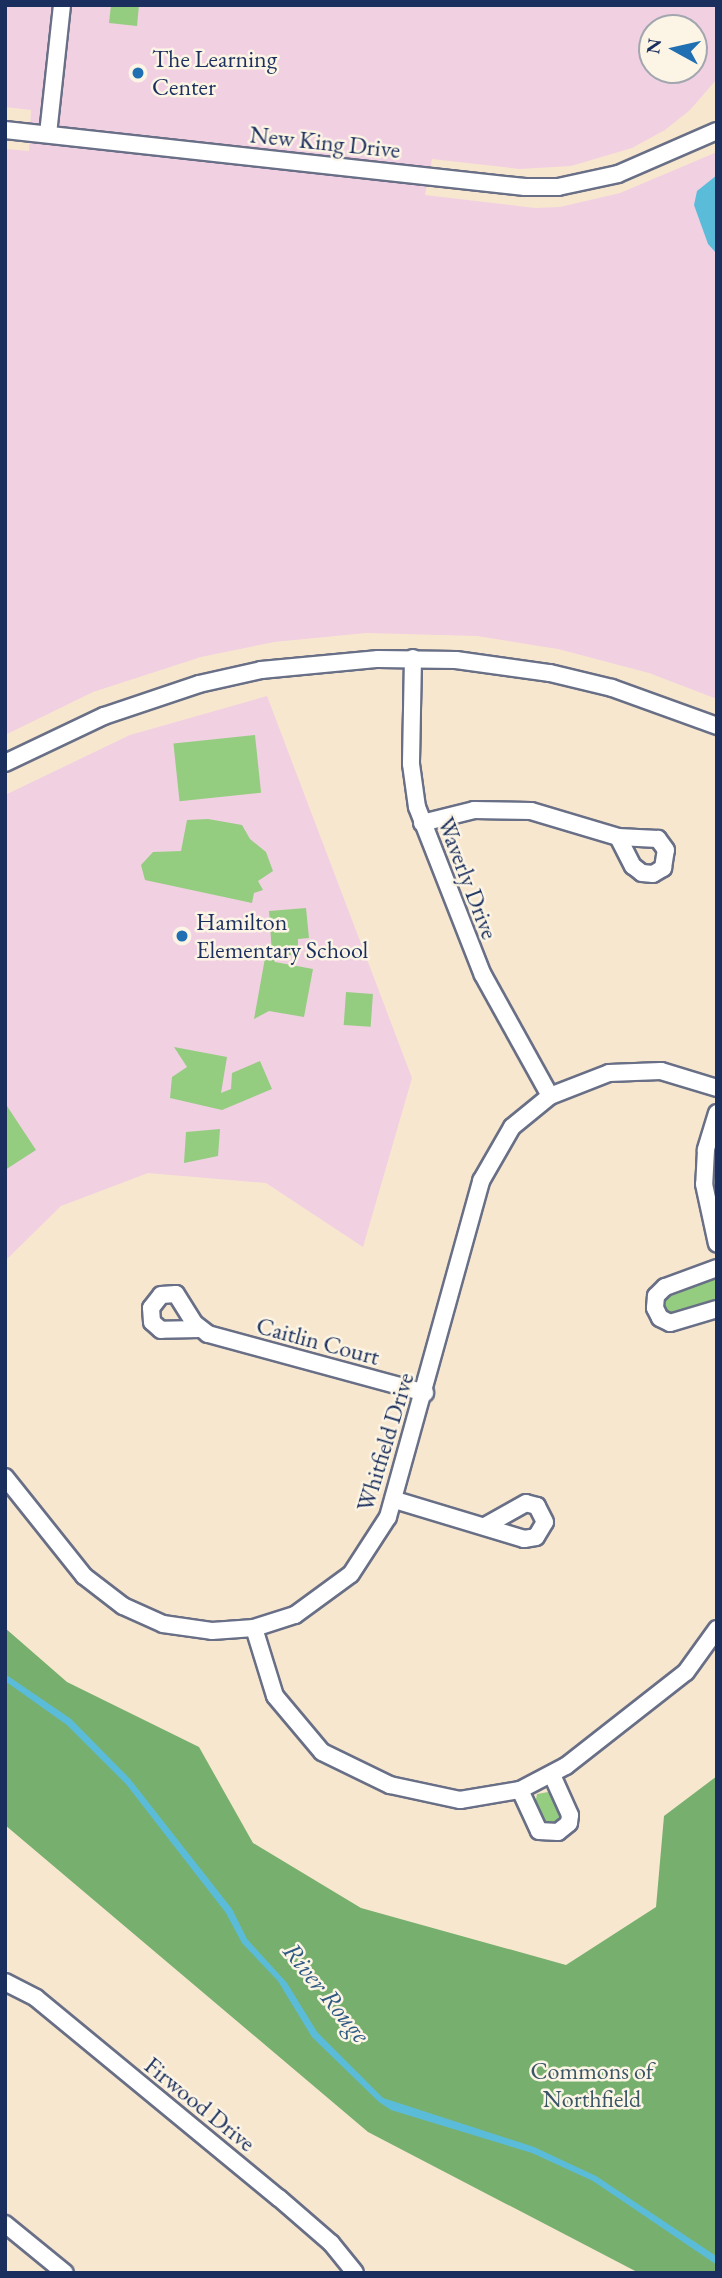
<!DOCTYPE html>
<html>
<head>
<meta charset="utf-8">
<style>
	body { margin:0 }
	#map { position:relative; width:722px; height:2278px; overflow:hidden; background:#f8e7cf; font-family:"EB Garamond",serif }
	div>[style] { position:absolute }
	.built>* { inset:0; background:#f1d0e2 }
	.green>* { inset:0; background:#94cd80; transform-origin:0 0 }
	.forest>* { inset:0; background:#77b06e }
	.water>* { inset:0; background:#5bbcda }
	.roads { filter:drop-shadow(2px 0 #686f86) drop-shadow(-2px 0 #686f86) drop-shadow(0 2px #686f86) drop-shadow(0 -2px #686f86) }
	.minor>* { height:16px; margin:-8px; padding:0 8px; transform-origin:8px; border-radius:8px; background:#fff }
	.dots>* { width:19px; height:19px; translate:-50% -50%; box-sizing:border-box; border:4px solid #fcf5e5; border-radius:50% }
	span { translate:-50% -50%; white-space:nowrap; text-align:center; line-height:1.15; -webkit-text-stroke:5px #fcf5e5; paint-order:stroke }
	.poi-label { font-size:24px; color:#1b2f5e }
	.left { translate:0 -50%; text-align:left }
	.street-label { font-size:24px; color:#1b2f5e }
	.park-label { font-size:24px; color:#395666 }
	.water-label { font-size:26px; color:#2e5983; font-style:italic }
	.frame { position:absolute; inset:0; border:7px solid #1b2f5e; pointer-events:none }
	.north { position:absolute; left:638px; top:14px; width:70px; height:70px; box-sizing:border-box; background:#fcf5e5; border:2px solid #a2a6af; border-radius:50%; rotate:278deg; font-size:19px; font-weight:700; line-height:28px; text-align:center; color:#1b2f5e }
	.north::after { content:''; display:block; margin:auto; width:24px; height:32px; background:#1f6fb2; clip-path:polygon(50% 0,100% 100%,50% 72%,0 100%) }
</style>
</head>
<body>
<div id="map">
	<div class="built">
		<i style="clip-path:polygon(evenodd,5px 5px,717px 5px,717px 79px,690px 110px,665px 130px,632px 148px,571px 166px,520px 169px,432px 159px,425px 195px,535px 208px,560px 207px,620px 193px,717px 152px,717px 699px,649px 673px,558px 649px,477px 636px,366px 633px,274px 642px,201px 657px,93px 692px,5px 735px,5px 149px,29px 151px,31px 110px,5px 107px,5px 5px,652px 28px,694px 28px,694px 70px,652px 70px,652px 28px)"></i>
		<i style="clip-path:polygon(267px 696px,412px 1078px,363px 1247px,266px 1183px,148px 1173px,61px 1206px,5px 1261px,5px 795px,130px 735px)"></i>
	</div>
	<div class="green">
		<i style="clip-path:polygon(111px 5px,139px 5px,137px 26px,109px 23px)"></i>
		<i style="left:255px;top:735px;width:58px;height:82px;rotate:84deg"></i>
		<i style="clip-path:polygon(208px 819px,242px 825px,250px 839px,266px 852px,273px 871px,258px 881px,263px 890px,254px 893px,252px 903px,145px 880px,141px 865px,153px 852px,181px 851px,187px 820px)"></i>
		<i style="clip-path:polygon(306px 908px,309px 938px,298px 939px,298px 956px,272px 953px,269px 911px)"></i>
		<i style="clip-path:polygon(267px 947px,275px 962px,313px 969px,304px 1017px,269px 1011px,254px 1019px)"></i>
		<i style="left:346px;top:992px;width:27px;height:33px;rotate:4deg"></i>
		<i style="clip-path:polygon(174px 1047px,227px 1057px,221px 1093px,231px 1089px,232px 1073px,260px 1061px,272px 1089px,222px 1110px,170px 1098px,172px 1077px,187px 1067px)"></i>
		<i style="clip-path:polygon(5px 1103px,36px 1150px,5px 1170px)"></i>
		<i style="clip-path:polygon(220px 1129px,218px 1156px,184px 1163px,186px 1132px)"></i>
		<i style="clip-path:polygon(717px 1278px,717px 1299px,673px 1315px,666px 1312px,666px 1298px)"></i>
		<i style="clip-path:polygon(548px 1792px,562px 1816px,558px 1825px,546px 1825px,535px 1805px,537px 1794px)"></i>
	</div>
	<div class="forest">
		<i style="clip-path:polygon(5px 1628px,67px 1682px,199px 1747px,253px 1843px,361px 1908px,566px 1965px,656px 1907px,664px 1816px,717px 1776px,717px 2273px,639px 2273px,368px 2132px,5px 1825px)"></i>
	</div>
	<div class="water">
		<i style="clip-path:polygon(717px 175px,717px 254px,708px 244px,694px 205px,697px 191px)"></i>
		<i style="clip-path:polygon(5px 1674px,71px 1719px,130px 1779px,232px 1909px,247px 1939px,287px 1983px,317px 2032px,383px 2098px,534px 2147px,596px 2176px,716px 2256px,717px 2265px,593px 2181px,532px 2153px,391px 2110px,379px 2102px,312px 2037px,278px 1981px,242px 1943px,226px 1913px,126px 1784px,67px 1725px,5px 1681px)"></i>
	</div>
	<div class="roads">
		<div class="minor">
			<i style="left:5px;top:130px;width:523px;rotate:6.26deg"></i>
			<i style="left:525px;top:187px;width:33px"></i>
			<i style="left:558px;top:187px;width:61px;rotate:-12.2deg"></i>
			<i style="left:618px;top:174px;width:108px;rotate:-23.5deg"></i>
			<i style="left:48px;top:134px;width:130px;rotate:-83.8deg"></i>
			<i style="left:413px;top:658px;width:106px;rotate:91.1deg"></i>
			<i style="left:411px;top:764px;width:43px;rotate:82.1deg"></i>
			<i style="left:417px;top:807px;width:180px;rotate:68.6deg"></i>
			<i style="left:483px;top:975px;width:138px;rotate:61deg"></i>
			<i style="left:5px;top:763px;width:110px;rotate:-25.4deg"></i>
			<i style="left:104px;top:716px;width:100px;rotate:-18.6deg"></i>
			<i style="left:199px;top:684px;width:64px;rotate:-12.7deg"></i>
			<i style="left:261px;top:670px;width:118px;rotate:-5.4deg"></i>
			<i style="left:378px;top:659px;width:78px;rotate:0.7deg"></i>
			<i style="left:456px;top:660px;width:95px;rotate:7.9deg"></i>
			<i style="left:550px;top:673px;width:64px;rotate:13.6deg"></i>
			<i style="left:612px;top:688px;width:112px;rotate:19.9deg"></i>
			<i style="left:422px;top:823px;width:54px;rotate:-14deg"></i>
			<i style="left:474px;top:810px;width:57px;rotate:1deg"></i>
			<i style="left:531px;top:811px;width:91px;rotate:16.6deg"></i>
			<i style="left:618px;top:837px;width:33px;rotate:63deg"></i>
			<i style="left:633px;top:866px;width:11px;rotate:38deg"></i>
			<i style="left:642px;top:873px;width:11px;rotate:5deg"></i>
			<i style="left:653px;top:874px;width:12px;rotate:-31deg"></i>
			<i style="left:663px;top:868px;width:18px;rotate:-81deg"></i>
			<i style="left:666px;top:850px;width:14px;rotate:-126deg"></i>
			<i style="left:658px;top:839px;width:40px;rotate:-177.1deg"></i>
			<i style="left:717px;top:1113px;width:39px;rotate:107deg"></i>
			<i style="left:706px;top:1150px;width:34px;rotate:93deg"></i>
			<i style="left:704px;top:1184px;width:61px;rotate:77.8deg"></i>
			<i style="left:717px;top:1268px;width:55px;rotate:159.9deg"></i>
			<i style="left:665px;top:1287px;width:13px;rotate:135deg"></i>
			<i style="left:656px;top:1296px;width:12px;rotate:95deg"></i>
			<i style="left:655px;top:1308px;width:11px;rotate:63deg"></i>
			<i style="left:660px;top:1318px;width:11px;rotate:27deg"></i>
			<i style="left:670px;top:1323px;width:49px;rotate:-16.6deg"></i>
			<i style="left:200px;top:1329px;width:39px;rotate:179deg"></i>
			<i style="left:161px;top:1330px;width:12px;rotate:-138deg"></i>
			<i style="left:152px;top:1322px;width:14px;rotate:-94deg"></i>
			<i style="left:151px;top:1308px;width:16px;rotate:-52deg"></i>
			<i style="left:161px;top:1295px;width:15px;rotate:-4deg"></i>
			<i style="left:176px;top:1294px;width:34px;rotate:58deg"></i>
			<i style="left:194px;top:1323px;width:18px;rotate:38deg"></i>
			<i style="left:208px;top:1334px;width:225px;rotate:15.2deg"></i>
			<i style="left:5px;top:1477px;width:127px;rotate:51.4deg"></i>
			<i style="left:84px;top:1576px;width:49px;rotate:37.6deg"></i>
			<i style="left:123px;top:1606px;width:44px;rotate:24.2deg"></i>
			<i style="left:163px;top:1624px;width:49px;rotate:8.1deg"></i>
			<i style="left:212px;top:1631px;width:42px;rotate:-4.1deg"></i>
			<i style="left:254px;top:1628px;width:43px;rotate:-17.6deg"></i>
			<i style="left:295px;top:1615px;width:69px;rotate:-36.2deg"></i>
			<i style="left:351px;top:1574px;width:68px;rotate:-57deg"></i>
			<i style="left:388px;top:1517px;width:349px;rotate:-74.5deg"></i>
			<i style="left:481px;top:1181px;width:62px;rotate:-60.1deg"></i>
			<i style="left:512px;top:1127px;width:49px;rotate:-39.2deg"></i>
			<i style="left:550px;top:1096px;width:63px;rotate:-21.3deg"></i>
			<i style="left:609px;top:1073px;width:52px;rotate:-2.2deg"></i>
			<i style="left:661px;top:1071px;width:59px;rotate:16.9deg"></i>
			<i style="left:395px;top:1500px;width:135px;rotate:16.8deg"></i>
			<i style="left:524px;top:1539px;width:12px;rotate:-9deg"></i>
			<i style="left:536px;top:1537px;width:17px;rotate:-59deg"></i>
			<i style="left:545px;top:1522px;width:18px;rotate:-117deg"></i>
			<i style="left:537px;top:1506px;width:11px;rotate:-165deg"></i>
			<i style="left:526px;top:1503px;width:47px;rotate:150.7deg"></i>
			<i style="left:254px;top:1628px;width:71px;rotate:72.8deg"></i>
			<i style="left:275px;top:1696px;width:73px;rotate:50deg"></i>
			<i style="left:322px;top:1752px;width:76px;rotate:25.9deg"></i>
			<i style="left:390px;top:1785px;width:72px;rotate:12.1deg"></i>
			<i style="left:460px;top:1800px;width:61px;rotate:-9.5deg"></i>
			<i style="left:520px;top:1790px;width:52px;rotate:-27.6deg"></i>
			<i style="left:566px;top:1766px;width:152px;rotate:-38.1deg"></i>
			<i style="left:686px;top:1672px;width:53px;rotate:-54.2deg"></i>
			<i style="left:520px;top:1790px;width:45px;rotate:65.1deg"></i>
			<i style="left:539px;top:1831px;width:19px;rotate:3deg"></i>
			<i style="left:558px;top:1832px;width:14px;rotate:-39deg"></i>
			<i style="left:569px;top:1823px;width:8px;rotate:-83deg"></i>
			<i style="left:570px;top:1815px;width:44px;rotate:-114.2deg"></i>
			<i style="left:5px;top:1982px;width:35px;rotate:27deg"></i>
			<i style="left:36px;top:1998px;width:315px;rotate:39.5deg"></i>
			<i style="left:279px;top:2198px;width:69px;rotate:40.9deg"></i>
			<i style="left:331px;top:2243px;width:38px;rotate:51deg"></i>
			<i style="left:5px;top:2224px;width:77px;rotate:39.2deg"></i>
		</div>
	</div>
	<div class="dots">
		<i style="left:138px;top:73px;background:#1f6fb2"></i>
		<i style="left:182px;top:936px;background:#1f6fb2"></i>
	</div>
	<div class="poi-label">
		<span class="left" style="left:152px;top:73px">The Learning<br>Center</span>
		<span class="left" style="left:196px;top:936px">Hamilton<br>Elementary School</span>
	</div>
	<div class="street-label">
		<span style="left:325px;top:142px;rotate:6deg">New King Drive</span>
		<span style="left:468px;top:878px;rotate:69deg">Waverly Drive</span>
		<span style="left:318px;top:1341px;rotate:15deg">Caitlin Court</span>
		<span style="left:385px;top:1442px;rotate:-73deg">Whitfield Drive</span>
		<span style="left:200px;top:2104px;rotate:39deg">Firwood Drive</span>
	</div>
	<div class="park-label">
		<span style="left:592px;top:2085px">Commons of<br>Northfield</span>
	</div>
	<div class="water-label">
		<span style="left:326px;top:1993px;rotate:51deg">River Rouge</span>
	</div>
	<div class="frame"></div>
	<div class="north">N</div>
</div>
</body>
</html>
